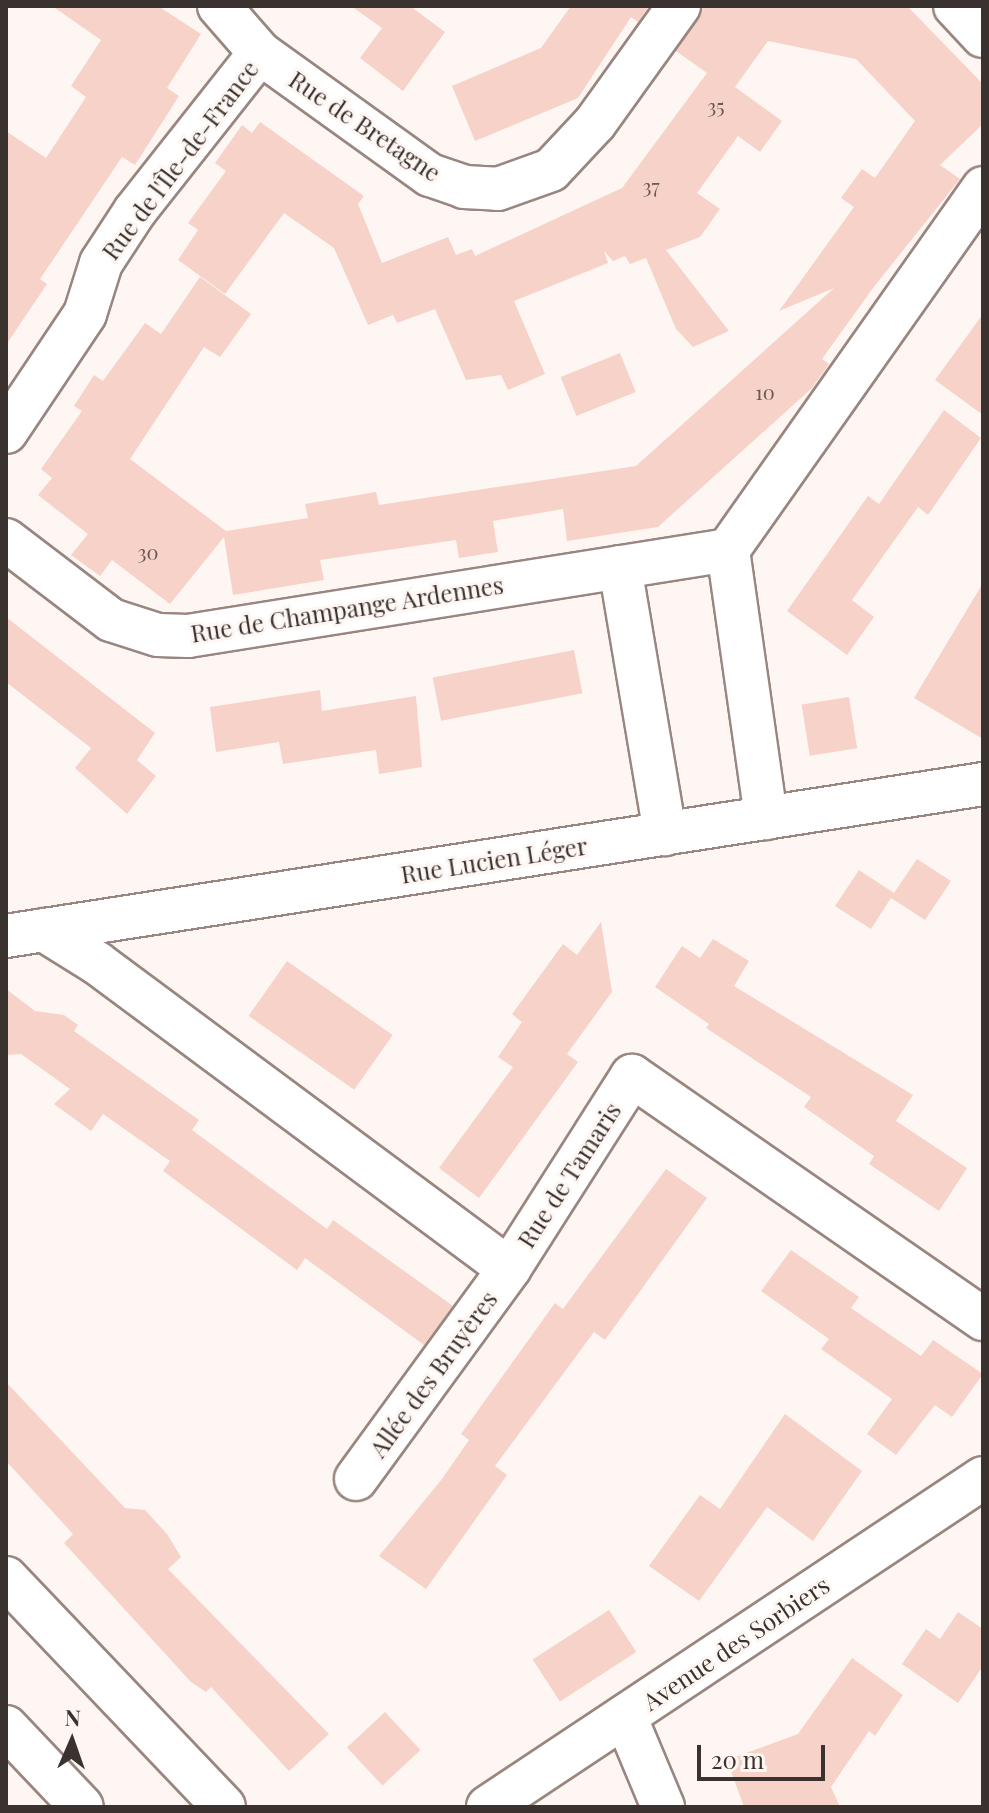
<!DOCTYPE html>
<html>
<head>
<meta charset="utf-8">
<style>
	body { margin:0 }
	#map { position:relative; width:989px; height:1813px; overflow:hidden; background:#fef6f2; font-family:"Playfair Display",serif }
	div>[style] { position:absolute }
	.building>* { inset:0; background:#f7d2c8; transform-origin:0 0 }
	.roads { filter:drop-shadow(2px 0 #998680) drop-shadow(-2px 0 #998680) drop-shadow(0 2px #998680) drop-shadow(0 -2px #998680) }
	.street>* { height:42px; margin:-21px; padding:0 21px; transform-origin:21px; border-radius:21px; background:#fff }
	span { translate:-50% -50%; white-space:nowrap; text-align:center; line-height:1.15; -webkit-text-stroke:6px #fef6f2; paint-order:stroke }
	.number-label { font-size:20px; color:#695a55 }
	.number-label span { -webkit-text-stroke-width:0 }
	.street-label { font-size:24px; color:#3a322f }
	.frame { position:absolute; inset:0; border:8px solid #3a322f; pointer-events:none }
	.north { position:absolute; left:32px; top:1701px; width:80px; height:80px; -webkit-text-stroke:6px #fef6f2; paint-order:stroke; rotate:2deg; font-size:22px; font-weight:700; line-height:32px; text-align:center; color:#3a322f }
	.north::after { content:''; display:block; margin:auto; width:28px; height:36px; background:#3a322f; clip-path:polygon(50% 0,100% 100%,50% 72%,0 100%) }
	.scale { position:absolute; left:697px; top:1745px; width:128px; height:36px; box-sizing:border-box; border:4px solid #3a322f; border-top:0; padding-left:10px; font-size:24px; line-height:28px; white-space:nowrap; color:#3a322f; -webkit-text-stroke:6px #fef6f2; paint-order:stroke }
</style>
</head>
<body>
<div id="map">
	<div class="building">
		<i style="clip-path:polygon(52px 6px,158px 6px,201px 34px,167px 88px,179px 96px,135px 165px,122px 157px,40px 279px,47px 284px,6px 345px,6px 131px,46px 158px,86px 97px,71px 86px,101px 40px)"></i>
		<i style="clip-path:polygon(351px 6px,410px 6px,445px 32px,403px 91px,360px 58px,382px 28px)"></i>
		<i style="clip-path:polygon(571px 6px,649px 6px,638px 22px,631px 17px,578px 98px,475px 141px,452px 86px,541px 48px)"></i>
		<i style="clip-path:polygon(703px 6px,907px 6px,983px 84px,983px 124px,940px 165px,960px 179px,873px 288px,822px 359px,829px 364px,812px 388px,658px 527px,567px 541px,563px 509px,493px 521px,498px 552px,459px 558px,456px 540px,320px 560px,324px 580px,233px 595px,224px 537px,170px 604px,112px 560px,100px 576px,71px 555px,88px 534px,38px 495px,52px 478px,41px 469px,82px 411px,74px 406px,94px 375px,103px 381px,145px 323px,161px 334px,200px 277px,251px 314px,220px 357px,204px 347px,130px 459px,226px 531px,308px 518px,305px 504px,376px 492px,379px 505px,636px 466px,834px 288px,779px 311px,854px 207px,841px 198px,862px 169px,875px 178px,915px 121px,856px 59px,768px 41px,735px 87px,782px 121px,760px 152px,738px 136px,697px 193px,720px 209px,700px 237px,666px 250px,729px 331px,693px 347px,676px 329px,646px 258px,630px 264px,625px 256px,613px 261px,604px 251px,608px 263px,514px 301px,545px 374px,508px 390px,501px 375px,466px 380px,435px 309px,397px 323px,393px 315px,368px 325px,334px 248px,284px 213px,225px 294px,178px 260px,198px 230px,188px 223px,226px 171px,215px 163px,242px 125px,252px 133px,260px 122px,364px 196px,358px 204px,382px 263px,448px 237px,456px 255px,472px 249px,475px 256px,622px 188px,707px 73px,676px 51px)"></i>
		<i style="clip-path:polygon(983px 314px,983px 415px,935px 380px)"></i>
		<i style="left:620px;top:353px;width:42px;height:64px;rotate:68deg"></i>
		<i style="clip-path:polygon(944px 410px,981px 438px,928px 515px,918px 507px,852px 600px,874px 617px,847px 655px,787px 611px,868px 496px,879px 504px)"></i>
		<i style="clip-path:polygon(983px 583px,983px 739px,914px 698px)"></i>
		<i style="clip-path:polygon(6px 617px,155px 733px,137px 760px,156px 776px,127px 814px,75px 768px,91px 748px,6px 682px)"></i>
		<i style="left:574px;top:650px;width:44px;height:144px;rotate:79deg"></i>
		<i style="clip-path:polygon(320px 690px,322px 711px,416px 696px,422px 767px,379px 774px,376px 750px,283px 764px,279px 742px,216px 752px,210px 707px)"></i>
		<i style="left:849px;top:697px;width:52px;height:48px;rotate:81deg"></i>
		<i style="clip-path:polygon(917px 859px,951px 881px,925px 920px,891px 898px,871px 929px,835px 906px,859px 870px,894px 893px)"></i>
		<i style="clip-path:polygon(601px 922px,612px 992px,567px 1054px,578px 1062px,479px 1198px,439px 1168px,513px 1067px,498px 1057px,522px 1022px,512px 1014px,563px 944px,577px 955px)"></i>
		<i style="clip-path:polygon(713px 939px,749px 961px,734px 986px,913px 1095px,896px 1121px,967px 1168px,939px 1211px,869px 1164px,874px 1156px,804px 1107px,811px 1097px,706px 1028px,709px 1024px,655px 987px,682px 946px,700px 958px)"></i>
		<i style="left:287px;top:961px;width:129px;height:67px;rotate:35deg"></i>
		<i style="clip-path:polygon(6px 989px,35px 1011px,64px 1015px,78px 1025px,74px 1031px,199px 1120px,192px 1130px,327px 1229px,333px 1220px,453px 1306px,424px 1345px,305px 1258px,297px 1270px,163px 1171px,170px 1161px,103px 1114px,91px 1131px,54px 1104px,70px 1089px,21px 1054px,6px 1055px)"></i>
		<i style="clip-path:polygon(666px 1169px,707px 1198px,605px 1340px,594px 1332px,495px 1466px,507px 1475px,426px 1589px,379px 1556px,442px 1479px,469px 1440px,461px 1434px,555px 1303px,563px 1309px)"></i>
		<i style="clip-path:polygon(791px 1250px,859px 1297px,851px 1308px,921px 1356px,933px 1340px,983px 1374px,952px 1417px,935px 1405px,896px 1455px,867px 1434px,892px 1399px,821px 1349px,829px 1339px,761px 1291px)"></i>
		<i style="clip-path:polygon(6px 1382px,125px 1508px,145px 1510px,167px 1534px,181px 1557px,168px 1569px,329px 1734px,289px 1771px,211px 1687px,206px 1692px,191px 1682px,64px 1543px,73px 1534px,6px 1461px)"></i>
		<i style="clip-path:polygon(785px 1414px,862px 1471px,813px 1541px,767px 1507px,699px 1601px,649px 1566px,700px 1495px,720px 1509px)"></i>
		<i style="left:609px;top:1610px;width:50px;height:91px;rotate:57deg"></i>
		<i style="clip-path:polygon(958px 1612px,983px 1629px,983px 1666px,958px 1703px,902px 1664px,926px 1629px,940px 1639px)"></i>
		<i style="clip-path:polygon(852px 1658px,903px 1695px,875px 1736px,869px 1731px,831px 1787px,840px 1807px,744px 1807px,727px 1760px,798px 1734px)"></i>
		<i style="left:385px;top:1712px;width:52px;height:52px;rotate:47deg"></i>
	</div>
	<div class="roads">
		<div class="street">
			<i style="left:219px;top:6px;width:62px;rotate:48.9deg"></i>
			<i style="left:260px;top:53px;width:209px;rotate:35.7deg"></i>
			<i style="left:430px;top:175px;width:36px;rotate:19deg"></i>
			<i style="left:464px;top:187px;width:34px;rotate:3deg"></i>
			<i style="left:498px;top:189px;width:56px;rotate:-19.7deg"></i>
			<i style="left:551px;top:170px;width:64px;rotate:-46.9deg"></i>
			<i style="left:595px;top:123px;width:144px;rotate:-54.3deg"></i>
			<i style="left:955px;top:6px;width:41px;rotate:47deg"></i>
			<i style="left:6px;top:432px;width:142px;rotate:-56.2deg"></i>
			<i style="left:85px;top:314px;width:53px;rotate:-72.6deg"></i>
			<i style="left:101px;top:263px;width:62px;rotate:-56.8deg"></i>
			<i style="left:135px;top:211px;width:201px;rotate:-51.7deg"></i>
			<i style="left:6px;top:540px;width:132px;rotate:37.3deg"></i>
			<i style="left:111px;top:620px;width:49px;rotate:17.7deg"></i>
			<i style="left:158px;top:635px;width:30px;rotate:2deg"></i>
			<i style="left:188px;top:636px;width:547px;rotate:-9.05deg"></i>
			<i style="left:728px;top:550px;width:443px;rotate:-54.8deg"></i>
			<i style="left:728px;top:550px;width:271px;rotate:81.9deg"></i>
			<i style="left:620px;top:567px;width:271px;rotate:80.4deg"></i>
			<i style="left:44px;top:930px;width:62px;rotate:31.9deg"></i>
			<i style="left:97px;top:963px;width:513px;rotate:36.6deg"></i>
			<i style="left:509px;top:1269px;width:229px;rotate:-57.5deg"></i>
			<i style="left:632px;top:1076px;width:427px;rotate:34.7deg"></i>
			<i style="left:6px;top:936px;width:989px;rotate:-8.84deg"></i>
			<i style="left:356px;top:1479px;width:260px;rotate:-53.9deg"></i>
			<i style="left:6px;top:1578px;width:316px;rotate:46.4deg"></i>
			<i style="left:625px;top:1716px;width:99px;rotate:67.3deg"></i>
			<i style="left:6px;top:1727px;width:110px;rotate:46.5deg"></i>
			<i style="left:488px;top:1807px;width:594px;rotate:-33.61deg"></i>
		</div>
	</div>
	<div class="number-label">
		<span style="left:716px;top:105px">35</span>
		<span style="left:651px;top:185px">37</span>
		<span style="left:765px;top:391px">10</span>
		<span style="left:148px;top:551px">30</span>
	</div>
	<div class="street-label">
		<span style="left:365px;top:126px;rotate:34deg">Rue de Bretagne</span>
		<span style="left:180px;top:160px;rotate:-53deg">Rue de l'Île-de-France</span>
		<span style="left:347px;top:609px;rotate:-9deg">Rue de Champange Ardennes</span>
		<span style="left:494px;top:860px;rotate:-9deg">Rue Lucien Léger</span>
		<span style="left:569px;top:1175px;rotate:-57deg">Rue de Tamaris</span>
		<span style="left:433px;top:1374px;rotate:-54deg">Allée des Bruyères</span>
		<span style="left:736px;top:1643px;rotate:-34deg">Avenue des Sorbiers</span>
	</div>
	<div class="frame"></div>
	<div class="north">N</div>
	<div class="scale">20 m</div>
</div>
</body>
</html>
